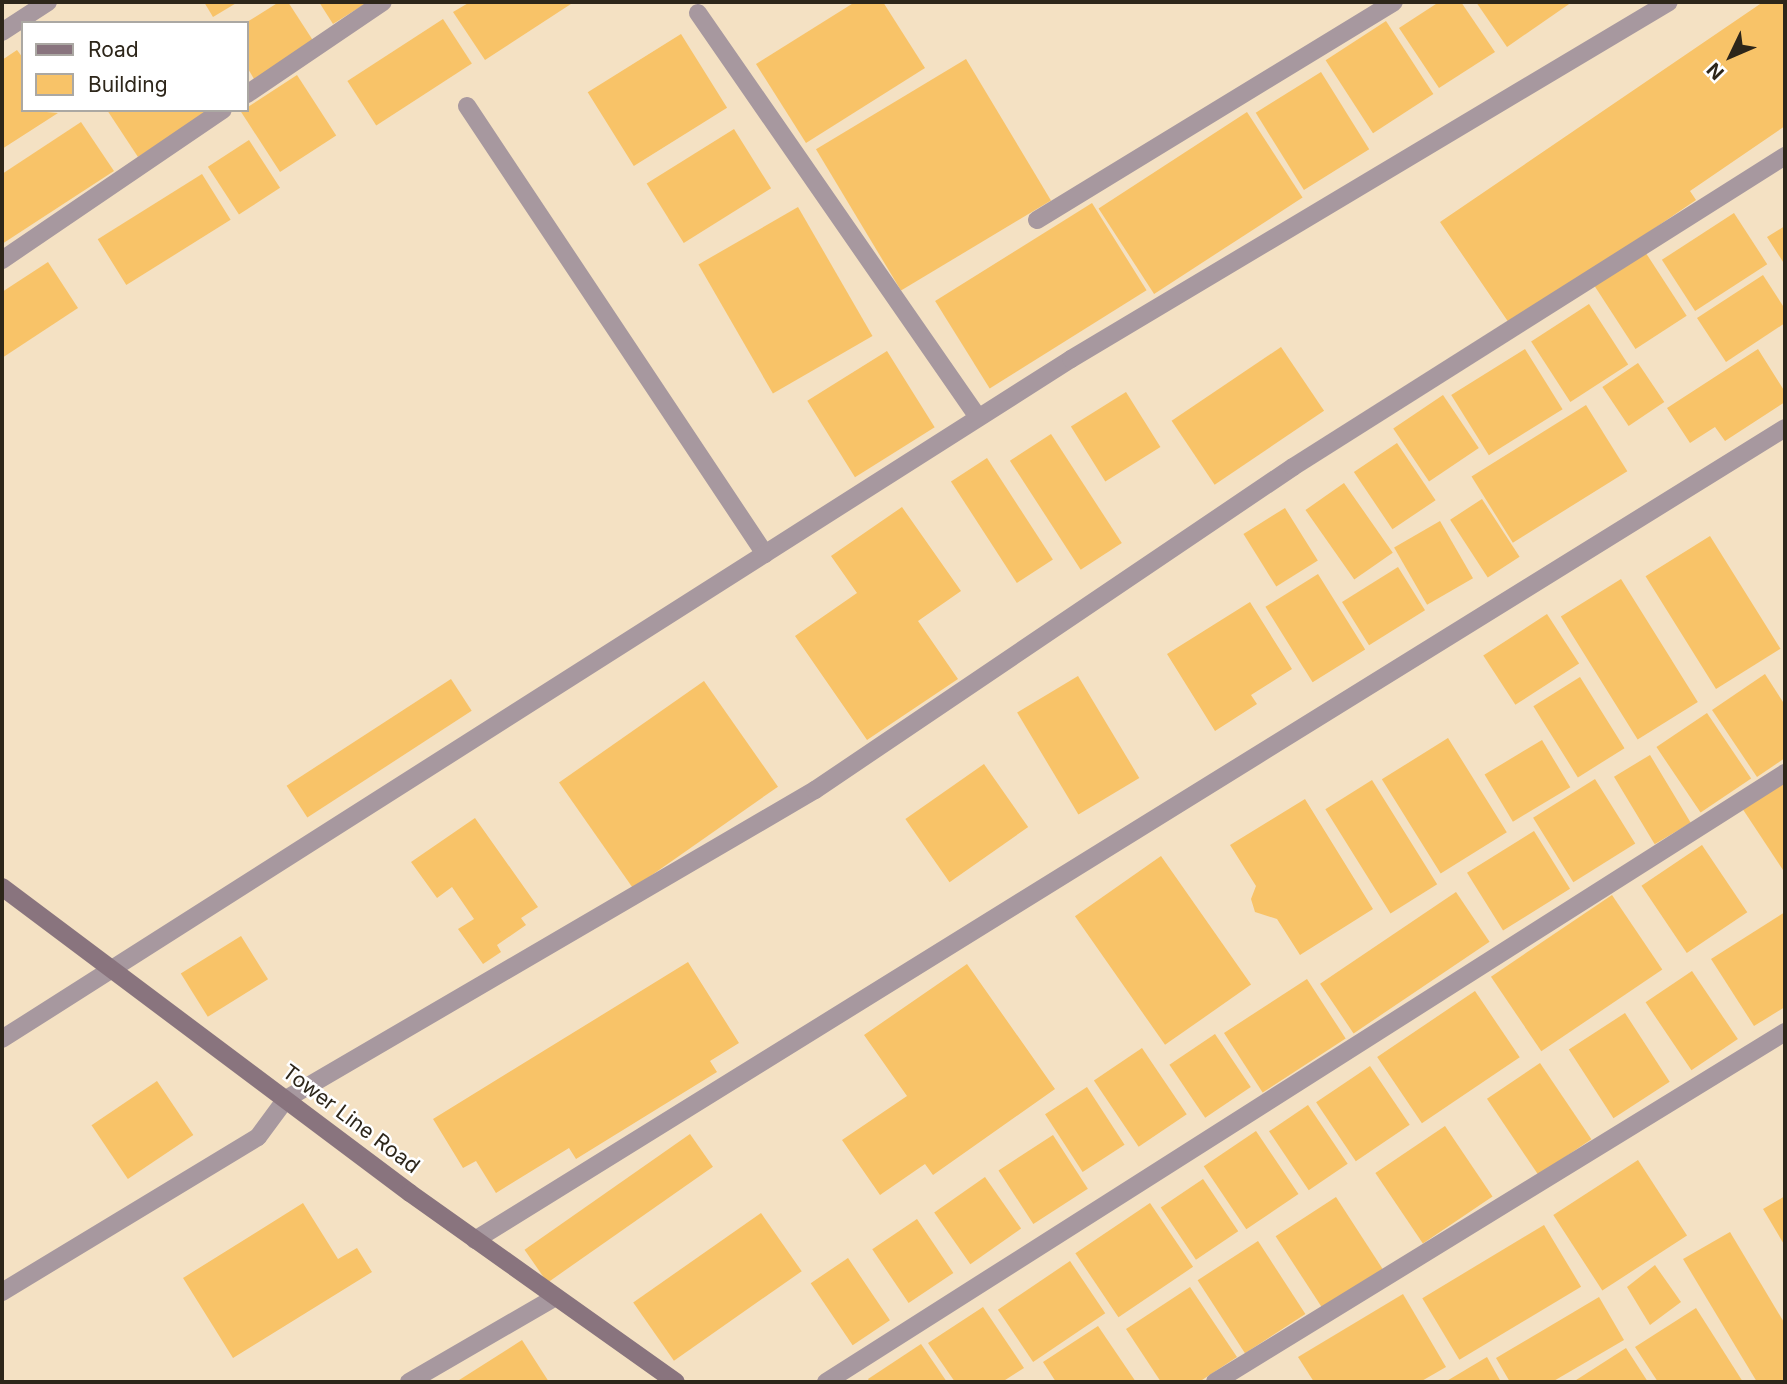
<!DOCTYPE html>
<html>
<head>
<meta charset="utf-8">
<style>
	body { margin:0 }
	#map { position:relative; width:1787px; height:1384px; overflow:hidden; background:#f4e1c3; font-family:Inter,sans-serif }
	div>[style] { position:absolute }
	.building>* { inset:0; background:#f8c368; transform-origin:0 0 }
	.street>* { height:18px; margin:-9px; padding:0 9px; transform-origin:9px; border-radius:9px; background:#a7989f }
	.secondary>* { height:18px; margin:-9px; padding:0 9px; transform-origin:9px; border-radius:9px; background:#89747e }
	span { translate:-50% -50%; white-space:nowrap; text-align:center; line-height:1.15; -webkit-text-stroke:5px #fff; paint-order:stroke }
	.street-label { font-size:21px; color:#2d261a }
	.frame { position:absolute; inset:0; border:4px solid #2d261a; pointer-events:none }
	.legend { position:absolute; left:21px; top:21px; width:228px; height:91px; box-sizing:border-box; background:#fff; border:2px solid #aba8a3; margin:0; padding:9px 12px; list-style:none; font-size:21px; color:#2d261a }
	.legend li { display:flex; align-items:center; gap:14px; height:35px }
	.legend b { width:35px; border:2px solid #aba8a3 }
	.north { position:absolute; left:1696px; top:21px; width:70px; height:70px; -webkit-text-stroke:5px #fff; paint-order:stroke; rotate:226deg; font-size:19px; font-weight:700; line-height:28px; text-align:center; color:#2d261a }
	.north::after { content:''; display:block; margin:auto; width:24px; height:32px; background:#2d261a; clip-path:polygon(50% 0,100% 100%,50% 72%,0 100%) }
</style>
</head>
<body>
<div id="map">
	<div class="building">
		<i style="clip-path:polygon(204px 2px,238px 2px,213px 17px)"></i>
		<i style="clip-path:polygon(279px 2px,288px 2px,314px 42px,254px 79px,247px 67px,247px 22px)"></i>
		<i style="clip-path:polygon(319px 2px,368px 2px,333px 24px)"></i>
		<i style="clip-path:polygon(470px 2px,574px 2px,485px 60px,453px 12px)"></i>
		<i style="clip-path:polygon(855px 2px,883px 2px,925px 68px,806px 143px,756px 64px)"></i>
		<i style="clip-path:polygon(1439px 2px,1461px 2px,1495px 52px,1439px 88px,1399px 28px)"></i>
		<i style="clip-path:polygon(1476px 2px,1572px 2px,1507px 47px)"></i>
		<i style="clip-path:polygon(1763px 2px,1785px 2px,1785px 126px,1690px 191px,1696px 200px,1511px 326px,1440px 222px)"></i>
		<i style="left:443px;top:19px;width:53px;height:114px;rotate:57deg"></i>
		<i style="left:1386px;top:21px;width:87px;height:72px;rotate:57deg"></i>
		<i style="left:681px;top:34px;width:87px;height:110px;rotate:58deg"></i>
		<i style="clip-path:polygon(17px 50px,23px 58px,23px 110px,58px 113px,2px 149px,2px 60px)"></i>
		<i style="left:966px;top:59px;width:165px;height:175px;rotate:59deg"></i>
		<i style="left:1321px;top:72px;width:91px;height:77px;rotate:58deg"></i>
		<i style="left:297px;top:75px;width:72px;height:67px;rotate:57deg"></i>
		<i style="clip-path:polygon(107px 110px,210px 110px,138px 157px)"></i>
		<i style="left:1247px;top:112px;width:102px;height:177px;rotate:57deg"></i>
		<i style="clip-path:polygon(81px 122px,114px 171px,2px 244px,2px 174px)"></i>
		<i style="left:734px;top:129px;width:70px;height:103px;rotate:58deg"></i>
		<i style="left:249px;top:140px;width:57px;height:49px;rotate:57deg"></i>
		<i style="left:202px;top:174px;width:54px;height:123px;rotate:58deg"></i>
		<i style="left:1092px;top:203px;width:103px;height:185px;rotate:58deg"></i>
		<i style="left:798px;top:207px;width:149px;height:115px;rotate:60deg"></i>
		<i style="left:1734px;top:213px;width:61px;height:86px;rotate:57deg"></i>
		<i style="clip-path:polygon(1785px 226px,1785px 265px,1767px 237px)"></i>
		<i style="left:1642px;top:247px;width:82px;height:61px;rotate:57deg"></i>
		<i style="clip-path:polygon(48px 262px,78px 308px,2px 358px,2px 292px)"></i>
		<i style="clip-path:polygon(1763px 275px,1785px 309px,1785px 323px,1726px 362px,1697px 318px)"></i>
		<i style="left:1589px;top:304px;width:72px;height:69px;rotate:57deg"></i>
		<i style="left:1281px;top:347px;width:77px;height:132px;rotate:56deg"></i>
		<i style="left:1525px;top:349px;width:71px;height:87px;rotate:58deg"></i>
		<i style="clip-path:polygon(1758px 349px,1785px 392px,1785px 402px,1725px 441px,1715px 427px,1690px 443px,1667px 408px)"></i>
		<i style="left:887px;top:351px;width:90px;height:94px;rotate:58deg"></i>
		<i style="left:1638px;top:363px;width:47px;height:43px;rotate:56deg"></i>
		<i style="left:1126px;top:392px;width:65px;height:65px;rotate:58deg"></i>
		<i style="left:1443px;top:395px;width:64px;height:60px;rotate:56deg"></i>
		<i style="left:1586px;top:405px;width:78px;height:135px;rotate:58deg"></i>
		<i style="left:1051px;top:434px;width:130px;height:49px;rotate:57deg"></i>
		<i style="left:1397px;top:443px;width:69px;height:52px;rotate:56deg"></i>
		<i style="left:987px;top:458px;width:121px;height:43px;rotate:57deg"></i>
		<i style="left:1344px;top:483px;width:85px;height:47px;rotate:55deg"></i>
		<i style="left:1482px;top:499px;width:69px;height:38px;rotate:57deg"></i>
		<i style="clip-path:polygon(902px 507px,961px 591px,918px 621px,958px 679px,867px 740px,795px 636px,857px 593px,831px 556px)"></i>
		<i style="left:1285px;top:508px;width:62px;height:49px;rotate:58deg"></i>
		<i style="left:1440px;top:521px;width:66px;height:53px;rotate:60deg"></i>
		<i style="left:1710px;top:536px;width:133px;height:76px;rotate:58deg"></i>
		<i style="left:1398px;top:567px;width:51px;height:66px;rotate:58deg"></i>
		<i style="left:1318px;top:574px;width:89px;height:62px;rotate:58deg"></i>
		<i style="left:1621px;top:579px;width:145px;height:71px;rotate:58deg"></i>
		<i style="clip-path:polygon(1250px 602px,1292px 669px,1251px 695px,1257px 704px,1215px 731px,1167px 654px)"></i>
		<i style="left:1547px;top:614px;width:59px;height:76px;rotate:57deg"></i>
		<i style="clip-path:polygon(1765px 674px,1785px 705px,1785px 758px,1757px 777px,1712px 710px)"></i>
		<i style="left:1078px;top:676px;width:119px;height:71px;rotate:59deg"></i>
		<i style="left:1580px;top:677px;width:84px;height:55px;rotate:58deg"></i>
		<i style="left:451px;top:679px;width:38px;height:196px;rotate:57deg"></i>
		<i style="left:704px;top:681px;width:129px;height:177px;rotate:55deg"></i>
		<i style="left:1707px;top:713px;width:79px;height:61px;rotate:56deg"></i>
		<i style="left:1448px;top:738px;width:111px;height:78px;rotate:58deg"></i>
		<i style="left:1542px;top:740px;width:55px;height:67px;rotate:59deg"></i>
		<i style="left:1650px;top:755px;width:79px;height:42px;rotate:59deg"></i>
		<i style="left:984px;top:764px;width:77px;height:96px;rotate:55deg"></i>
		<i style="clip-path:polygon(1785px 774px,1785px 873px,1740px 805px)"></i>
		<i style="left:1595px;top:779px;width:76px;height:73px;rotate:58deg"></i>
		<i style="left:1372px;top:780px;width:123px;height:55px;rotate:58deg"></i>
		<i style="clip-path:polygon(1305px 799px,1373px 909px,1300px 955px,1277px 919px,1255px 912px,1251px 899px,1256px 886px,1230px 845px)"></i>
		<i style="clip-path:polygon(475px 818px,538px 907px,521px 918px,526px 925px,497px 945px,501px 952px,483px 964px,458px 929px,474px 919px,452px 887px,437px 898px,411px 862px)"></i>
		<i style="left:1534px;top:831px;width:68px;height:79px;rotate:58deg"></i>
		<i style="left:1702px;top:845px;width:81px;height:73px;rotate:56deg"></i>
		<i style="left:1161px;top:856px;width:157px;height:105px;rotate:55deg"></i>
		<i style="left:1456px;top:892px;width:60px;height:164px;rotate:56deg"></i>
		<i style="left:1612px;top:895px;width:90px;height:146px;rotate:56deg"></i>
		<i style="clip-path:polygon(1785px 912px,1785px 1007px,1754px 1026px,1711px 959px)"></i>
		<i style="left:241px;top:936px;width:51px;height:71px;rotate:58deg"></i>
		<i style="clip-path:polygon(688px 962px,739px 1043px,710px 1061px,717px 1072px,576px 1159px,569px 1148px,496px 1193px,476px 1161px,463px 1168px,433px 1119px)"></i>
		<i style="clip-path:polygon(967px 964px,1055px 1089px,933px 1175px,925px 1164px,880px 1195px,842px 1140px,907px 1096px,864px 1035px)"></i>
		<i style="left:1692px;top:971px;width:82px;height:56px;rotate:56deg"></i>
		<i style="left:1307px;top:979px;width:71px;height:99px;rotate:57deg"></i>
		<i style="left:1475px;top:991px;width:80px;height:118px;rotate:56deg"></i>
		<i style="left:1625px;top:1013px;width:82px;height:67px;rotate:57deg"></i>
		<i style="left:1215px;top:1034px;width:64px;height:55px;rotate:56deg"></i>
		<i style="left:1142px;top:1048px;width:80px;height:58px;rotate:56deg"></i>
		<i style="left:1540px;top:1063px;width:92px;height:64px;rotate:56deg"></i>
		<i style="left:1370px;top:1066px;width:71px;height:65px;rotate:56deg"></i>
		<i style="left:157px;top:1081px;width:65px;height:79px;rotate:56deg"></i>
		<i style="left:1087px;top:1087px;width:69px;height:50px;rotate:57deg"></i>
		<i style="left:1308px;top:1105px;width:71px;height:47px;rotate:56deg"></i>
		<i style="left:1445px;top:1126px;width:85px;height:84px;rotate:56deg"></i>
		<i style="left:1256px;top:1131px;width:76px;height:63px;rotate:56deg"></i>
		<i style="left:690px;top:1134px;width:40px;height:202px;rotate:55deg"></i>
		<i style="left:1053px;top:1135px;width:64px;height:65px;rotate:57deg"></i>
		<i style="left:1638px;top:1160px;width:90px;height:101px;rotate:57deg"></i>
		<i style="left:985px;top:1177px;width:63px;height:62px;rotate:55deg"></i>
		<i style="left:1203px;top:1179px;width:63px;height:51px;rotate:56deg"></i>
		<i style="clip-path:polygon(1785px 1196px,1785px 1246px,1763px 1209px)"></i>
		<i style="left:1336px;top:1197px;width:86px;height:72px;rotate:57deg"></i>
		<i style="clip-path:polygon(303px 1203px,338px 1259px,357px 1248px,372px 1272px,233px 1358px,183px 1278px)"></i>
		<i style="left:1150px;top:1203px;width:77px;height:90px;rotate:56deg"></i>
		<i style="left:761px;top:1213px;width:71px;height:156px;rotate:55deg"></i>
		<i style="left:917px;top:1219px;width:65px;height:54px;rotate:56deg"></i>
		<i style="left:1544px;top:1225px;width:72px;height:142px;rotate:59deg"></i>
		<i style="clip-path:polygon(1730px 1232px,1785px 1324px,1785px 1382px,1757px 1382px,1683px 1259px)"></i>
		<i style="left:1258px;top:1241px;width:87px;height:72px;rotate:57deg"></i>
		<i style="left:848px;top:1258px;width:75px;height:45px;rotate:56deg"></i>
		<i style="left:1070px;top:1261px;width:63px;height:87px;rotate:56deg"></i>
		<i style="clip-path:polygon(1655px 1265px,1681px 1302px,1650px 1325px,1627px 1287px)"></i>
		<i style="clip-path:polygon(1190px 1287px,1237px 1357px,1199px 1382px,1161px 1382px,1126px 1329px)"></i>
		<i style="clip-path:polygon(1403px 1294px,1446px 1367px,1420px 1382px,1314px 1382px,1298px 1357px)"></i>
		<i style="clip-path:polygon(1599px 1297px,1624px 1340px,1552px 1382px,1510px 1382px,1496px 1358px)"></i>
		<i style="clip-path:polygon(983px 1307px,1024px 1368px,1002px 1382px,955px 1382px,928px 1343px)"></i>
		<i style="clip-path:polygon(1696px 1308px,1743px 1382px,1658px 1382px,1635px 1347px)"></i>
		<i style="clip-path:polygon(1098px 1326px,1136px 1382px,1056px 1382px,1043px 1362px)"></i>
		<i style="clip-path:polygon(522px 1340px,549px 1382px,456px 1382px)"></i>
		<i style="clip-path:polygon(921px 1344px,947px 1382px,870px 1382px,868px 1379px)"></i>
		<i style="clip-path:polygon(1626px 1348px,1648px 1382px,1573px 1382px)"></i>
		<i style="clip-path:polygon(1487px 1357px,1501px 1382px,1445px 1382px)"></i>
	</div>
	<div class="street">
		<i style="left:698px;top:13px;width:492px;rotate:55.3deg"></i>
		<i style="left:2px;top:32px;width:55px;rotate:-33.1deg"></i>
		<i style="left:247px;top:94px;width:164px;rotate:-34.1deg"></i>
		<i style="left:467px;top:106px;width:538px;rotate:56.37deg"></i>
		<i style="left:1037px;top:220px;width:418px;rotate:-31.4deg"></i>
		<i style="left:2px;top:260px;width:267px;rotate:-34.2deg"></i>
		<i style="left:2px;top:1039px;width:1267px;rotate:-32.46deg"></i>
		<i style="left:1071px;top:359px;width:696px;rotate:-30.84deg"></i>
		<i style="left:475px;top:1240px;width:1541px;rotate:-31.79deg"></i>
		<i style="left:2px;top:1292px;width:299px;rotate:-31.2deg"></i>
		<i style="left:258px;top:1137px;width:47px;rotate:-53.6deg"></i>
		<i style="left:286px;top:1099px;width:613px;rotate:-30.29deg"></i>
		<i style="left:815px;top:790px;width:577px;rotate:-34.05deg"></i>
		<i style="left:1293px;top:467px;width:582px;rotate:-32.3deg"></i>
		<i style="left:409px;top:1382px;width:168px;rotate:-30.1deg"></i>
		<i style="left:826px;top:1382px;width:1136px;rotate:-32.42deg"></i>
		<i style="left:1215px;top:1382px;width:669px;rotate:-31.55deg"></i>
	</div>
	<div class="secondary">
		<i style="left:2px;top:887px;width:510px;rotate:36.87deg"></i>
		<i style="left:410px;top:1193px;width:326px;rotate:35.4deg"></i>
	</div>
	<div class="street-label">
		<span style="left:351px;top:1119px;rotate:37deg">Tower Line Road</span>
	</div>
	<div class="frame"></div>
	<ul class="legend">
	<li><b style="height:9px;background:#89747e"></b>Road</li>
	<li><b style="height:19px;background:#f8c368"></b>Building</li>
	</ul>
	<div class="north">N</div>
</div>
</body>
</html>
